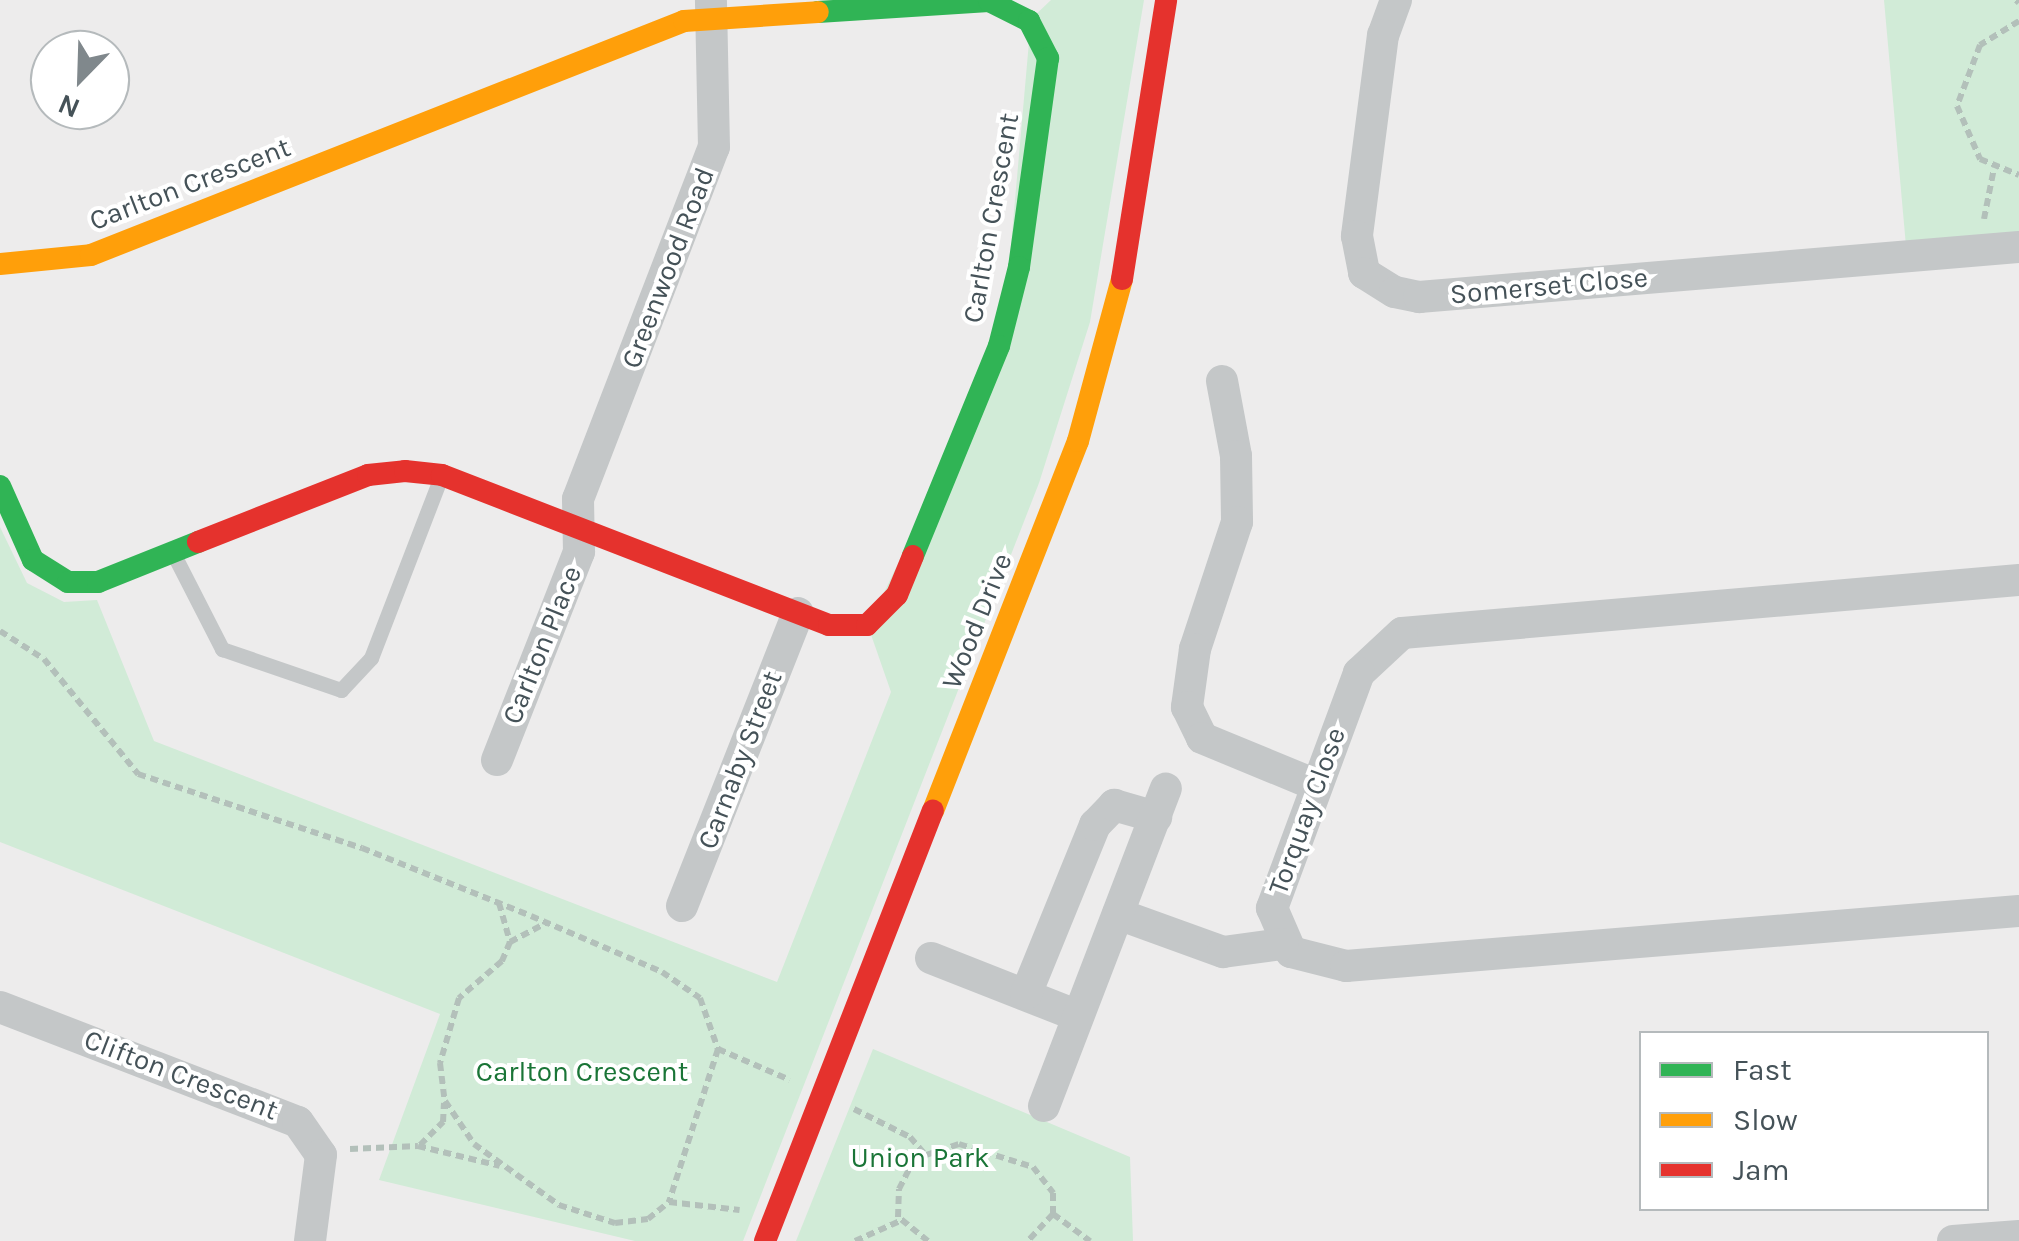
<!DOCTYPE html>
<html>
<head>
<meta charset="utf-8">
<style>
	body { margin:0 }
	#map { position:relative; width:2019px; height:1241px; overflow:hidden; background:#edecec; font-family:Karla,sans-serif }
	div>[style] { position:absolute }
	.green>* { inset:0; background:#d1ebd7 }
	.path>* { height:6px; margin-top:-3px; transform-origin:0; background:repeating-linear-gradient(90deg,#b3c0ba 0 8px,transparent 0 13px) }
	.lane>* { height:15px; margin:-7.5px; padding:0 7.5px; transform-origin:7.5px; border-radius:7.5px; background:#c4c7c8 }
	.street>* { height:32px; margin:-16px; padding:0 16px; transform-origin:16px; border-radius:16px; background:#c4c7c8 }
	.fast>* { height:22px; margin:-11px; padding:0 11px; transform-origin:11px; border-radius:11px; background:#30b455 }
	.slow>* { height:22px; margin:-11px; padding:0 11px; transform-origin:11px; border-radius:11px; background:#ff9f0a }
	.jam>* { height:22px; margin:-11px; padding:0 11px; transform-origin:11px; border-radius:11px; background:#e5322d }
	span { translate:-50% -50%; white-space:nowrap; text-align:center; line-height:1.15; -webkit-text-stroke:8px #fff; paint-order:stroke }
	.street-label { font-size:28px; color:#455258 }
	.park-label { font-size:28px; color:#1a7537 }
	.legend { position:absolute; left:1639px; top:1031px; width:350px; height:180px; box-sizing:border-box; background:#fff; border:2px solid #b5babc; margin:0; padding:12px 18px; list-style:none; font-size:30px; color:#455258 }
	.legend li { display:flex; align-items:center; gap:20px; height:50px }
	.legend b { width:50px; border:2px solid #b5babc }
	.north { position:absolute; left:30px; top:30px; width:100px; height:100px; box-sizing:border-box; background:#fff; border:2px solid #b5babc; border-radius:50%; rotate:203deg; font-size:28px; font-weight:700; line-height:40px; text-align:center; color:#455258 }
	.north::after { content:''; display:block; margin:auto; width:35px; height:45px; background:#80888c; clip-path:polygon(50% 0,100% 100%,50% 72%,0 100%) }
</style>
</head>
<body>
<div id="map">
	<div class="green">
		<i style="clip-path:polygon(1051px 0,1144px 0,1090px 322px,1039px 483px,743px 1241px,635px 1241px,379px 1180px,440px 1014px,0 842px,0 527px,27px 583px,64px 602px,97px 600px,154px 741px,777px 982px,891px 692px,868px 626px,1002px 347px,1031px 19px)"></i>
		<i style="clip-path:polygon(1884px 0,2019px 0,2019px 236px,1906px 246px)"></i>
		<i style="clip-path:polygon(873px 1049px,1130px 1157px,1133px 1241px,796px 1241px)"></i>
	</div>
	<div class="path">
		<i style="left:2016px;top:0;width:4px;rotate:45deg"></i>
		<i style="left:2019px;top:21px;width:46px;rotate:148.4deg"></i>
		<i style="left:1980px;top:45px;width:65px;rotate:110.7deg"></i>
		<i style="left:1957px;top:106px;width:58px;rotate:66.5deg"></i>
		<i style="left:1980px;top:159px;width:42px;rotate:22.3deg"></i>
		<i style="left:1984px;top:219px;width:52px;rotate:-78.9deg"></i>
		<i style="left:0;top:631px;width:52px;rotate:32.5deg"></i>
		<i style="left:44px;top:659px;width:149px;rotate:50.7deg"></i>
		<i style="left:138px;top:774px;width:236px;rotate:18.3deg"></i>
		<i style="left:362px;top:848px;width:182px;rotate:21.9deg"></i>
		<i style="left:531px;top:916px;width:142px;rotate:23.1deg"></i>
		<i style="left:662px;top:972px;width:46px;rotate:34.4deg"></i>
		<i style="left:700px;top:998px;width:54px;rotate:70.6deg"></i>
		<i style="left:718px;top:1049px;width:161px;rotate:107.8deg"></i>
		<i style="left:499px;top:903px;width:41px;rotate:74.2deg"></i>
		<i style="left:510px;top:942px;width:21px;rotate:113deg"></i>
		<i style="left:502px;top:961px;width:57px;rotate:139.3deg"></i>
		<i style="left:459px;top:998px;width:68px;rotate:106.3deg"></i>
		<i style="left:440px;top:1063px;width:38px;rotate:83deg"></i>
		<i style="left:445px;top:1101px;width:52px;rotate:56deg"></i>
		<i style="left:474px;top:1144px;width:105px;rotate:35.7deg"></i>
		<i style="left:559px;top:1205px;width:59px;rotate:17.8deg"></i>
		<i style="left:615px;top:1223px;width:33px;rotate:-7deg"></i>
		<i style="left:648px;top:1219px;width:27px;rotate:-39deg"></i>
		<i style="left:669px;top:1202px;width:71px;rotate:6.4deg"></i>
		<i style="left:510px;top:942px;width:41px;rotate:-27.8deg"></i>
		<i style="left:718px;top:1049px;width:78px;rotate:23.3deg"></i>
		<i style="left:854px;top:1109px;width:63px;rotate:26.6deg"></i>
		<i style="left:910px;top:1137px;width:21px;rotate:49deg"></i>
		<i style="left:420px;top:1145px;width:33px;rotate:-45deg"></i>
		<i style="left:443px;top:1122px;width:19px;rotate:-87deg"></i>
		<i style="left:350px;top:1149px;width:68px;rotate:-2.5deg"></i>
		<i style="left:418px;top:1146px;width:84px;rotate:13.7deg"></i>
		<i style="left:1053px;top:1214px;width:46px;rotate:36.1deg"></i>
		<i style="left:855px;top:1241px;width:51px;rotate:-24.1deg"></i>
		<i style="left:928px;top:1241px;width:38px;rotate:-141deg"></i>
		<i style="left:898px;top:1217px;width:28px;rotate:-88deg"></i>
		<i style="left:899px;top:1189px;width:34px;rotate:-63deg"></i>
		<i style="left:914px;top:1159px;width:47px;rotate:-18.4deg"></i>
		<i style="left:959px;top:1144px;width:77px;rotate:17.3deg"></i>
		<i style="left:1033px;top:1167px;width:33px;rotate:52deg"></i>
		<i style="left:1053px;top:1193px;width:21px;rotate:90deg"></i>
		<i style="left:1053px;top:1214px;width:37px;rotate:133deg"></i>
	</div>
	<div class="lane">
		<i style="left:174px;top:555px;width:106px;rotate:62.9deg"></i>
		<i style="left:222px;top:649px;width:126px;rotate:19deg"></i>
		<i style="left:341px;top:690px;width:44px;rotate:-46.8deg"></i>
		<i style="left:371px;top:658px;width:192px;rotate:-68.9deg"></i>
	</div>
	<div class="street">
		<i style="left:1396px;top:0;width:37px;rotate:110deg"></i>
		<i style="left:1383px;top:35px;width:203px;rotate:97.4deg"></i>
		<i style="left:1357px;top:236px;width:38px;rotate:79deg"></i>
		<i style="left:1364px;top:273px;width:36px;rotate:32deg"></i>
		<i style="left:1395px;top:292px;width:25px;rotate:12deg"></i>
		<i style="left:1419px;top:297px;width:602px;rotate:-4.76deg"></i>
		<i style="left:1222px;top:381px;width:76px;rotate:79.4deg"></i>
		<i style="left:1236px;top:456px;width:66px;rotate:89.1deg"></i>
		<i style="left:1237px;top:522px;width:134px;rotate:108.3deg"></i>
		<i style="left:1195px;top:649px;width:59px;rotate:97.9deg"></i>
		<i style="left:1187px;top:707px;width:34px;rotate:64deg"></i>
		<i style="left:1202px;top:738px;width:123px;rotate:22.4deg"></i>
		<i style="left:2019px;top:580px;width:619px;rotate:175.09deg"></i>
		<i style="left:1402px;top:633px;width:59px;rotate:137.1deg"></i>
		<i style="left:1359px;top:673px;width:251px;rotate:110.3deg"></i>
		<i style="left:1272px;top:908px;width:48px;rotate:66.6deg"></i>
		<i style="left:1291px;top:952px;width:57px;rotate:14.3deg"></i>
		<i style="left:1346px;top:966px;width:675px;rotate:-4.67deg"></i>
		<i style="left:497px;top:760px;width:224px;rotate:-68.5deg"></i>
		<i style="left:579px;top:552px;width:53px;rotate:-91.1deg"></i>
		<i style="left:578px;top:499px;width:377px;rotate:-68.9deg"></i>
		<i style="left:714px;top:147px;width:146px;rotate:-91.2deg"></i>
		<i style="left:682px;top:906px;width:315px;rotate:-68.4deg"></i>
		<i style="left:1118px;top:914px;width:112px;rotate:19.9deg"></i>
		<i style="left:1223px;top:952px;width:60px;rotate:-7.7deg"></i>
		<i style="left:931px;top:958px;width:158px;rotate:21.5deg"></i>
		<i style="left:1026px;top:994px;width:183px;rotate:-67.8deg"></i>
		<i style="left:1095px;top:825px;width:28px;rotate:-46deg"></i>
		<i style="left:1114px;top:805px;width:44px;rotate:15.9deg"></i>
		<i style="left:0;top:1007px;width:319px;rotate:21.1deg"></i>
		<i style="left:298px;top:1122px;width:40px;rotate:55.1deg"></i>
		<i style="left:321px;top:1155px;width:87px;rotate:97.3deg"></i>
		<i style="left:1044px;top:1106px;width:340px;rotate:-69deg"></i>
		<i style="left:1953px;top:1241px;width:66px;rotate:-4.3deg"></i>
	</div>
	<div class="fast">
		<i style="left:818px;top:12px;width:171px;rotate:-3.7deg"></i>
		<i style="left:989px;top:1px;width:45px;rotate:26.6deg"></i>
		<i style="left:1029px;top:21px;width:42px;rotate:62.8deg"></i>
		<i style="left:1048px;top:58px;width:211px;rotate:97.9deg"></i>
		<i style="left:1019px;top:267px;width:81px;rotate:104.2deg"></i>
		<i style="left:999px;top:346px;width:227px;rotate:112.3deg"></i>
		<i style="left:0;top:486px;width:81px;rotate:66deg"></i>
		<i style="left:33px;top:560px;width:41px;rotate:32.2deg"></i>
		<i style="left:68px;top:582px;width:30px"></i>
		<i style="left:98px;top:582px;width:108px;rotate:-21.8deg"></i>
	</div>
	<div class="slow">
		<i style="left:0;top:264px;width:91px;rotate:-5.6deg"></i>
		<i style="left:91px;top:255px;width:637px;rotate:-21.53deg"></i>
		<i style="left:684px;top:21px;width:134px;rotate:-3.8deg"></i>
		<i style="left:933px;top:811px;width:397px;rotate:-68.6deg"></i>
		<i style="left:1078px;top:441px;width:168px;rotate:-74.8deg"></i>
	</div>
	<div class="jam">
		<i style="left:1122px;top:279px;width:282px;rotate:-81deg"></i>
		<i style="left:198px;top:542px;width:183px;rotate:-21.5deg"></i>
		<i style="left:368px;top:475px;width:37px;rotate:-6deg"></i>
		<i style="left:405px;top:471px;width:37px;rotate:6deg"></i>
		<i style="left:442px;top:475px;width:415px;rotate:21.2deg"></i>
		<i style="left:829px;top:625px;width:38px"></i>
		<i style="left:867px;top:625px;width:42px;rotate:-45deg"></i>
		<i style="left:897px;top:595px;width:42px;rotate:-67.7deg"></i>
		<i style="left:765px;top:1241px;width:462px;rotate:-68.7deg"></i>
	</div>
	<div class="street-label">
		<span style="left:190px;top:184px;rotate:-21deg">Carlton Crescent</span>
		<span style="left:991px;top:218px;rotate:-80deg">Carlton Crescent</span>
		<span style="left:668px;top:268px;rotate:-69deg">Greenwood Road</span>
		<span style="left:1549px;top:286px;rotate:-5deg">Somerset Close</span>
		<span style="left:977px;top:621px;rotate:-68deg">Wood Drive</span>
		<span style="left:542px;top:645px;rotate:-68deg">Carlton Place</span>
		<span style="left:740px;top:760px;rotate:-69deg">Carnaby Street</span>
		<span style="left:1307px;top:811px;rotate:-70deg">Torquay Close</span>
		<span style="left:181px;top:1075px;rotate:21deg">Clifton Crescent</span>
	</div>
	<div class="park-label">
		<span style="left:582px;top:1072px">Carlton Crescent</span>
		<span style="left:920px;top:1158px">Union Park</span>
	</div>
	<ul class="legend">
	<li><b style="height:12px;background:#30b455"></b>Fast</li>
	<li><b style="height:12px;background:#ff9f0a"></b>Slow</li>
	<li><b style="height:12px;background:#e5322d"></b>Jam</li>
	</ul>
	<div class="north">N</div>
</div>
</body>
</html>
